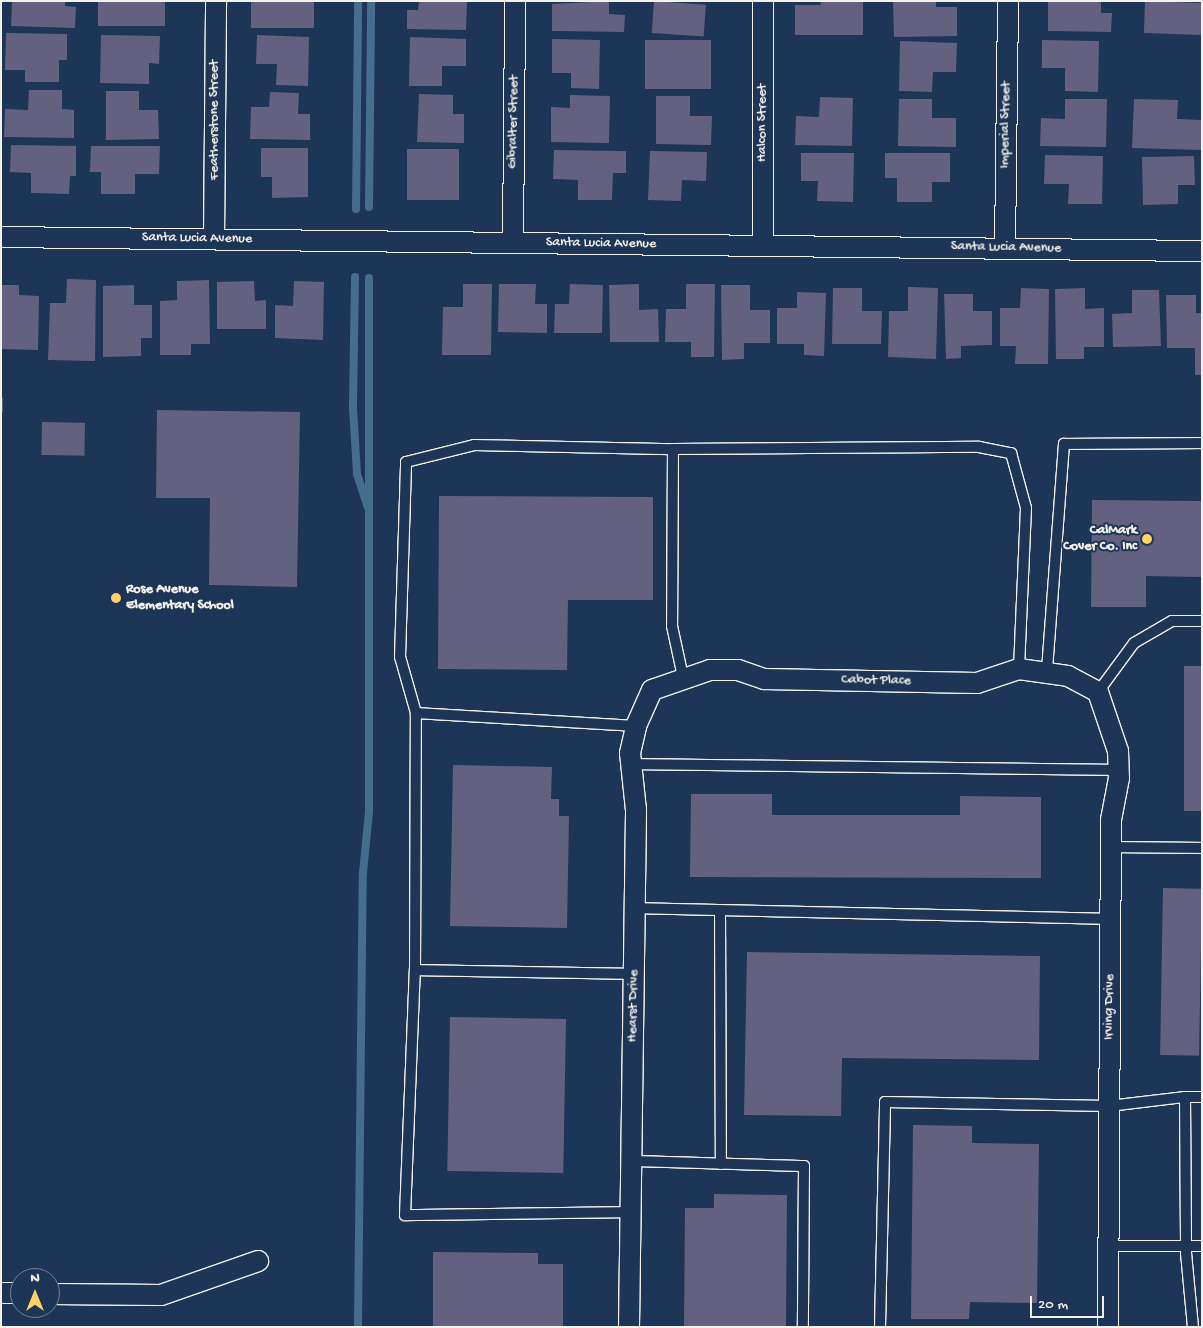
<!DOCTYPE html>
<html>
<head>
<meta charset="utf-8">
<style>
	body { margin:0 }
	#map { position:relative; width:1203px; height:1328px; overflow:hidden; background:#1d3557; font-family:"Gochi Hand",sans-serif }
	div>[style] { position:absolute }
	.stream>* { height:8px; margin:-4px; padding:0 4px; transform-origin:4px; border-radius:4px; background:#456d8d }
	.building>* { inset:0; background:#64607f; transform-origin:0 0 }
	.roads { filter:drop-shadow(1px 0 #f4f1e8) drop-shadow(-1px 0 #f4f1e8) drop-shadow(0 1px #f4f1e8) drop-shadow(0 -1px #f4f1e8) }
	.lane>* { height:10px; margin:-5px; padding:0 5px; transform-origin:5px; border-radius:5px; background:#1d3557 }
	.street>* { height:20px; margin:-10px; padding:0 10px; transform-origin:10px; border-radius:10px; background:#1d3557 }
	.dots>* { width:14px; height:14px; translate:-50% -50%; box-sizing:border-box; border:2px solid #1d3557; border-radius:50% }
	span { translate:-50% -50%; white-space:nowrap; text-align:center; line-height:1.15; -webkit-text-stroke:4px #1d3557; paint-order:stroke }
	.street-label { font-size:14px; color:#f4f1e8 }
	.poi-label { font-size:14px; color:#f4f1e8; font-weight:700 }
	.right { translate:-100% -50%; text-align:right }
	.left { translate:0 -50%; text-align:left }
	.frame { position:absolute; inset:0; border:2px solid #f4f1e8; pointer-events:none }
	.north { position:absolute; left:10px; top:1268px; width:50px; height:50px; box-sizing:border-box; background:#1d3557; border:1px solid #738091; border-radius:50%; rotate:0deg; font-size:14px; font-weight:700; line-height:20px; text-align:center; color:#f4f1e8 }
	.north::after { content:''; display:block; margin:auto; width:18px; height:22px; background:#ffd166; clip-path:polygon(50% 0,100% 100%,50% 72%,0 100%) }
	.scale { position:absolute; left:1030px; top:1296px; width:74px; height:22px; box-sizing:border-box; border:2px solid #f4f1e8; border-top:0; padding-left:6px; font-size:15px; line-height:18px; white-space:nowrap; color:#f4f1e8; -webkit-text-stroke:4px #1d3557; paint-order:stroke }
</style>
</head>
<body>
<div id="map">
	<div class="stream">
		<i style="left:369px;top:207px;width:206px;rotate:-89.4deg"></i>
		<i style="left:356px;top:209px;width:208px;rotate:-89.4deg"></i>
		<i style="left:355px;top:277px;width:131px;rotate:90.9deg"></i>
		<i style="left:353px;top:408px;width:66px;rotate:86.5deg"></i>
		<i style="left:357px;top:474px;width:36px;rotate:72deg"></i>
		<i style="left:358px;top:1327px;width:454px;rotate:-89.4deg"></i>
		<i style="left:363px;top:873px;width:61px;rotate:-84.4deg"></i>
		<i style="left:369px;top:812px;width:534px;rotate:-90deg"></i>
	</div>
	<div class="building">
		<i style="clip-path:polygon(12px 1px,65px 1px,65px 6px,76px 7px,75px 28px,11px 26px)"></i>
		<i style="left:98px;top:1px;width:67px;height:25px"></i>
		<i style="left:251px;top:1px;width:63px;height:27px"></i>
		<i style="clip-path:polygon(419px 1px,467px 1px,466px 30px,407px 29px,407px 10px,418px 10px)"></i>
		<i style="clip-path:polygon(609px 1px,609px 14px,625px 15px,624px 32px,552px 31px,552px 4px)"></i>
		<i style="left:654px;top:1px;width:52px;height:32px;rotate:4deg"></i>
		<i style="clip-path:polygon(820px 1px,863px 1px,863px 35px,795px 35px,795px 5px,821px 5px)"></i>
		<i style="clip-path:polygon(893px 1px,936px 1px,936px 7px,957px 7px,957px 36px,894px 37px)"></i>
		<i style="clip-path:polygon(1101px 1px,1101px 13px,1112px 13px,1111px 32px,1048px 31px,1048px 2px)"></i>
		<i style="left:1145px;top:1px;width:57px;height:32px;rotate:2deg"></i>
		<i style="clip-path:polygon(6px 33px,67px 34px,67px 60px,59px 60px,59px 82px,25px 82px,25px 70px,5px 70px)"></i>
		<i style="clip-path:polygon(101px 35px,160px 36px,159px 64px,149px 63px,149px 84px,100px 83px)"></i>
		<i style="clip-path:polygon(257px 35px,309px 37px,308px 86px,276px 85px,277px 64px,256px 64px)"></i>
		<i style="clip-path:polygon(410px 37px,466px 39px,466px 66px,442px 66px,442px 86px,409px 86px)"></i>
		<i style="clip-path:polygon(552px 39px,600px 40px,599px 89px,571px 88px,571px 73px,552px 73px)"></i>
		<i style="left:645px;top:40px;width:66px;height:49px"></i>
		<i style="clip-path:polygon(1042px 40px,1099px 41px,1098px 92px,1065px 91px,1065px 68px,1042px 68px)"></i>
		<i style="clip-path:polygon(900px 41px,957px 43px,956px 72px,933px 72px,932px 92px,899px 91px)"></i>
		<i style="clip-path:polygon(29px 90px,62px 90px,62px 109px,74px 110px,74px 138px,4px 137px,5px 109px,28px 110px)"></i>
		<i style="clip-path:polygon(106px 91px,139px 91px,139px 110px,158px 110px,159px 139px,106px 140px)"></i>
		<i style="clip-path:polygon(270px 92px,299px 93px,298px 114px,310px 114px,310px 140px,250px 139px,251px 107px,269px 107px)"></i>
		<i style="clip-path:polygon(419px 94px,453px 95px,453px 114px,464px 114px,464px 143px,417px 142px)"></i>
		<i style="clip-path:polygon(570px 95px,610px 96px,609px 143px,551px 142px,551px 107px,570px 108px)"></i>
		<i style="clip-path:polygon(656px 96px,690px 96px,690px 116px,712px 116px,711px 145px,656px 144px)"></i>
		<i style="clip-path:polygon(820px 97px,853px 98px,852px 146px,795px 145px,796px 116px,819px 117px)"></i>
		<i style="clip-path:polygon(899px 99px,932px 99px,932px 118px,956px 118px,956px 147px,898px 146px)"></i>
		<i style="clip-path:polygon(1065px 99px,1107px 99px,1106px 147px,1040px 146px,1041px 118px,1065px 119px)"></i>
		<i style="clip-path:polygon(1134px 99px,1178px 100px,1177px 119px,1202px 120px,1201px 150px,1132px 148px)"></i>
		<i style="clip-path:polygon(11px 145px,76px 146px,76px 176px,70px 176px,69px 194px,31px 193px,31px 173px,10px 172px)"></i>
		<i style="clip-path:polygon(91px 146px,160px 146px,159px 174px,135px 174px,135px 194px,101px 194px,101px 172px,90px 172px)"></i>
		<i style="clip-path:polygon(261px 148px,308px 148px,308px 197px,272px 198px,272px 177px,261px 177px)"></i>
		<i style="left:407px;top:149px;width:52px;height:51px"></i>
		<i style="clip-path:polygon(554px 150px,626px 151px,626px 173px,613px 173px,612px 200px,578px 200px,578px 180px,553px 179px)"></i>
		<i style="clip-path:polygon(650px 151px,707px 152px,706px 181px,682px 180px,681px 201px,648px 200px)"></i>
		<i style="clip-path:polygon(801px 153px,854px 153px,853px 202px,817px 201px,818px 181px,801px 181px)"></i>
		<i style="clip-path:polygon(885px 153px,950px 153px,950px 182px,932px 182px,932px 202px,897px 202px,897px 178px,885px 178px)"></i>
		<i style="clip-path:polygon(1045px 155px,1103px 156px,1102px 204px,1068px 204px,1069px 184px,1044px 184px)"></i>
		<i style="clip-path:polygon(1194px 156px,1195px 185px,1178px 185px,1178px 204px,1143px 205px,1142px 157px)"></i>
		<i style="clip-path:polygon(67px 279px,96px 280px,95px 361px,48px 360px,50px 303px,66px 303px)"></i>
		<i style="clip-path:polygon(209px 280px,210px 344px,191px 344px,191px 355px,160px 355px,160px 301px,177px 300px,177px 281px)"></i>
		<i style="clip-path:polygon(254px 281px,255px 301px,266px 300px,266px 329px,217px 329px,217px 282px)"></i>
		<i style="clip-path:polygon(294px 281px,324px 282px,323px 340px,275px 338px,275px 305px,293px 306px)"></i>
		<i style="clip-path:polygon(463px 284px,492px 284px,491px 355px,442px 355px,443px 307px,463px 307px)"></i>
		<i style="clip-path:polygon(499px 284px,536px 284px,535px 304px,547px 304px,547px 333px,498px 332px)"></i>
		<i style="clip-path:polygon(570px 284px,603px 285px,602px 333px,554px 333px,555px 304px,569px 304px)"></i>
		<i style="clip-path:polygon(639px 284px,639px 310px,658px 309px,659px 342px,610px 342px,609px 285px)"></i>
		<i style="clip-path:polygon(686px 284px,715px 284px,714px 357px,691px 357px,691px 342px,665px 342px,666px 309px,686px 309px)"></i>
		<i style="clip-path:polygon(1px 285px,19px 285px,19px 295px,39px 296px,38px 350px,1px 349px)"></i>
		<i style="clip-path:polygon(134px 285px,134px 305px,152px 305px,152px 338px,141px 338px,141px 356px,103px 357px,103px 286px)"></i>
		<i style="clip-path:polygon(721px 285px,750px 285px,750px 310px,770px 310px,770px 343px,744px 343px,744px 359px,722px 360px)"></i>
		<i style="clip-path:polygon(908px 287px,938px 288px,936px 359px,888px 357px,889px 311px,908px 311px)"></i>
		<i style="clip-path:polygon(833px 288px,862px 288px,862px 311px,882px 311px,881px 344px,832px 344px)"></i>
		<i style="clip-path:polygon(1021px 288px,1049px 289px,1048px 364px,1015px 364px,1016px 346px,1000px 346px,1000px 308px,1020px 308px)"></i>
		<i style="clip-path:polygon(1085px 288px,1085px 309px,1104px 308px,1104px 347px,1084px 347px,1084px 359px,1056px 359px,1055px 289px)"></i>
		<i style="clip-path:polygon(1132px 290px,1159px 290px,1161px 346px,1113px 347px,1112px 314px,1132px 313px)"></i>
		<i style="clip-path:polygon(797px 292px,826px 293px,824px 356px,804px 355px,804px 344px,777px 344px,777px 308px,797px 308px)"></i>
		<i style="clip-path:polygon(944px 294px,973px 294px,973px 311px,992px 311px,992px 345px,961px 346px,961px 358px,946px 359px)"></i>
		<i style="clip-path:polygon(1166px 295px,1196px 295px,1196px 313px,1202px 313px,1202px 375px,1195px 375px,1195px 348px,1167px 348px)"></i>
		<i style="left:1px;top:398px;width:2px;height:14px"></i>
		<i style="clip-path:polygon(157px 410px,300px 412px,297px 587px,209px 585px,210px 498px,156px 498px)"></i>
		<i style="left:42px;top:422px;width:43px;height:33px;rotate:1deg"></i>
		<i style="clip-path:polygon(439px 496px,653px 497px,653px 600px,568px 600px,567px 670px,438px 669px)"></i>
		<i style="clip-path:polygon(1092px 500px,1202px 501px,1202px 577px,1146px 576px,1146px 607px,1091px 607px)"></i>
		<i style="left:1184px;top:666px;width:18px;height:145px"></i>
		<i style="clip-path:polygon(453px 765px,552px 767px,551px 799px,559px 799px,559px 816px,569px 816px,567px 928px,450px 926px)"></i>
		<i style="clip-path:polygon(691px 794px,772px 794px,772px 815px,960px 815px,960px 796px,1041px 797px,1041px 878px,690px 877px)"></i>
		<i style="left:1163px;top:888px;width:39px;height:167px;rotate:1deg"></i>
		<i style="clip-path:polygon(747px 952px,1040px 956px,1039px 1060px,842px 1058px,841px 1116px,744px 1115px)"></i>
		<i style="left:450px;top:1017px;width:116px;height:154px;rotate:1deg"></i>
		<i style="clip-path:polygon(913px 1125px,972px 1126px,972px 1143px,1039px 1144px,1037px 1303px,970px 1302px,969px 1319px,911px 1319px)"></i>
		<i style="clip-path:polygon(714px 1194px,787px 1195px,786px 1327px,684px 1327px,685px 1208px,714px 1208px)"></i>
		<i style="clip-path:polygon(433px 1252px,538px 1253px,538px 1264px,563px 1264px,563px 1327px,433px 1327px)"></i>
	</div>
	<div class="roads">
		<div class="lane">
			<i style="left:673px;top:449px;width:306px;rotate:-0.4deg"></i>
			<i style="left:979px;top:447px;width:33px;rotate:11deg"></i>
			<i style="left:1011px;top:453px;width:57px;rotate:74.7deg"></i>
			<i style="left:1026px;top:508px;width:161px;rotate:92.5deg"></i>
			<i style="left:1047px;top:670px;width:227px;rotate:-85.7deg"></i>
			<i style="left:1064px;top:444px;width:138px;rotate:-0.4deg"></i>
			<i style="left:1098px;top:692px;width:61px;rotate:-53.7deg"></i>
			<i style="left:1134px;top:643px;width:44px;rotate:-30.1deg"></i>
			<i style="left:1172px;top:621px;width:30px"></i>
			<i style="left:416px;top:713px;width:58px;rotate:-105.9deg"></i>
			<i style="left:400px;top:657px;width:195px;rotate:-88.2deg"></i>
			<i style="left:406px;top:462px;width:70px;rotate:-14deg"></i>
			<i style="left:474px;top:445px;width:199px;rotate:1.2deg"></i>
			<i style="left:673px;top:449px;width:177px;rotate:90.3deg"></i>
			<i style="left:672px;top:626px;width:52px;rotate:77.8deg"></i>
			<i style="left:630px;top:764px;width:489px;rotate:0.7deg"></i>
			<i style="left:1111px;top:847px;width:91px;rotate:0.6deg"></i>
			<i style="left:635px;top:908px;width:475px;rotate:1.3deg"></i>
			<i style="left:720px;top:910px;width:254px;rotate:89.8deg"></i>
			<i style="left:415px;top:970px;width:257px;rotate:-89.8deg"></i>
			<i style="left:416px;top:713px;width:220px;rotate:3.4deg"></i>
			<i style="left:1185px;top:1097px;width:17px"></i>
			<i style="left:631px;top:1161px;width:173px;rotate:1.7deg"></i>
			<i style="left:804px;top:1166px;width:161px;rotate:90.4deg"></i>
			<i style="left:630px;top:1212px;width:225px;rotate:179.2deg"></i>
			<i style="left:405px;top:1215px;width:245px;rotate:-87.7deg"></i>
			<i style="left:415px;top:970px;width:219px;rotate:1deg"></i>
			<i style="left:1108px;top:1246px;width:94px"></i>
			<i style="left:880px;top:1327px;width:225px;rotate:-88.7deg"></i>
			<i style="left:885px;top:1102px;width:224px;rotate:1deg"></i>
			<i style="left:1109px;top:1106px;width:77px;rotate:-6.8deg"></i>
			<i style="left:1185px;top:1097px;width:156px;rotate:89.6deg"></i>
			<i style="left:1186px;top:1253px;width:74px;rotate:84.6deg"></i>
		</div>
		<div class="street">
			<i style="left:1px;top:237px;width:1201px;rotate:0.67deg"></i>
			<i style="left:214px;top:239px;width:238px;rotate:-89.5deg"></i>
			<i style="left:513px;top:243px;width:242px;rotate:-89.5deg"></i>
			<i style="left:763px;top:245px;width:244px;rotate:-90deg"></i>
			<i style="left:1005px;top:248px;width:247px;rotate:-89.3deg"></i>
			<i style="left:1px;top:1293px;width:19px"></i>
			<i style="left:50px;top:1294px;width:111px;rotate:0.5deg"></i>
			<i style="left:161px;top:1295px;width:103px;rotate:-19.3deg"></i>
			<i style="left:629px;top:1327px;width:517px;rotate:-89.22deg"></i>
			<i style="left:636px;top:810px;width:57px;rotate:-96deg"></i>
			<i style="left:630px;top:753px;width:28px;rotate:-77deg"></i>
			<i style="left:636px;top:726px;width:39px;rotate:-66deg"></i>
			<i style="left:652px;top:690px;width:61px;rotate:-19deg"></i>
			<i style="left:710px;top:670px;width:28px"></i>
			<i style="left:738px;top:670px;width:28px;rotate:19deg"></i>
			<i style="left:764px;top:679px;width:213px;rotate:1.1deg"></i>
			<i style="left:977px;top:683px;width:44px;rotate:-18.4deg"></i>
			<i style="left:1019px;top:669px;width:49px;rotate:8.1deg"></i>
			<i style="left:1068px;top:676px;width:34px;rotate:28deg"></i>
			<i style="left:1098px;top:692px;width:62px;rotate:71.3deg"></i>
			<i style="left:1118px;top:751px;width:27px;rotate:88deg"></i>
			<i style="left:1119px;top:778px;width:43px;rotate:100.8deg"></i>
			<i style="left:1111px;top:820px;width:507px;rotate:90.34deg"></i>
		</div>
	</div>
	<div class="dots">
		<i style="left:1147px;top:539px;background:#ffd166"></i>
		<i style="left:116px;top:598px;background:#ffd166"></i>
	</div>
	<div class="street-label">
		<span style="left:215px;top:120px;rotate:-90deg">Featherstone Street</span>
		<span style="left:514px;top:122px;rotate:-89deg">Gibralter Street</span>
		<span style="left:763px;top:123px;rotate:-90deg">Halcon Street</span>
		<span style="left:1006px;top:125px;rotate:-89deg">Imperial Street</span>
		<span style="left:197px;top:239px;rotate:1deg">Santa Lucia Avenue</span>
		<span style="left:601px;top:244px;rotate:1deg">Santa Lucia Avenue</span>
		<span style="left:1006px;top:248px;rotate:1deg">Santa Lucia Avenue</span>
		<span style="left:876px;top:681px;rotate:1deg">Cabot Place</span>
		<span style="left:634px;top:1006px;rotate:-89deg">Hearst Drive</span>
		<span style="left:1110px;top:1007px;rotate:-89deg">Irving Drive</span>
	</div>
	<div class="poi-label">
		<span class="right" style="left:1137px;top:539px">CalMark<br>Cover Co. Inc</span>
		<span class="left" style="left:126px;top:598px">Rose Avenue<br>Elementary School</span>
	</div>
	<div class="frame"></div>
	<div class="north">N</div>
	<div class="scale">20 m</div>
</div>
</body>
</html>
